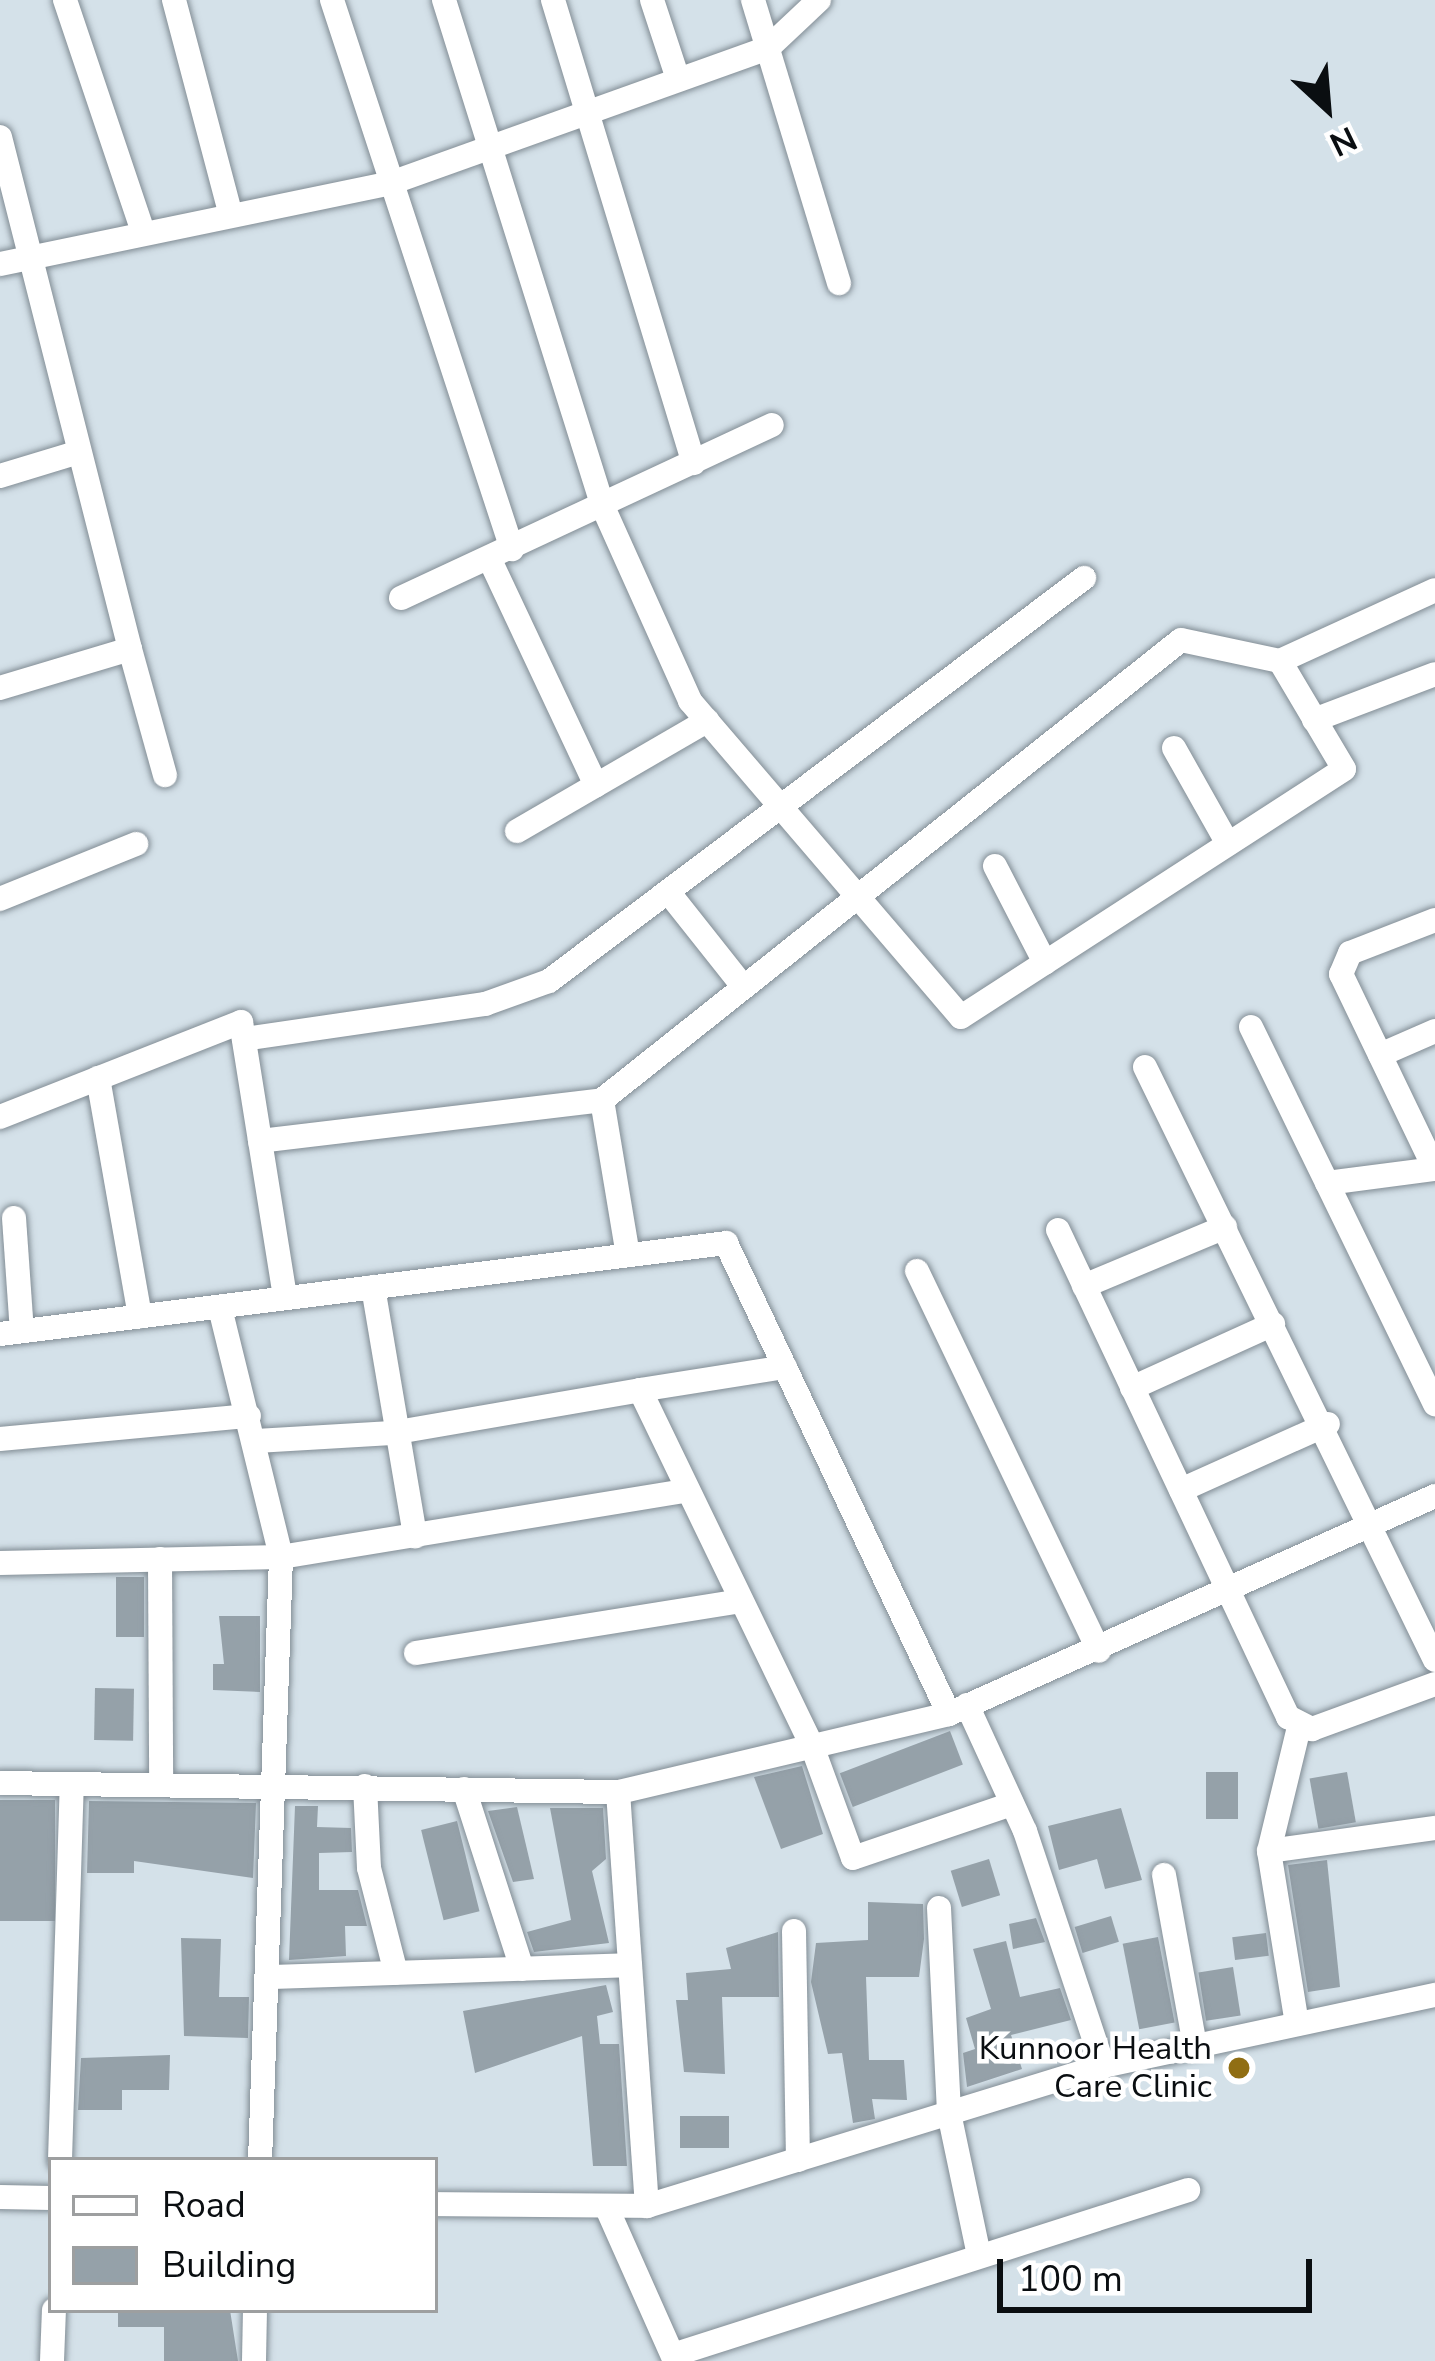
<!DOCTYPE html>
<style>
body{margin:0}
#map{position:relative;width:1435px;height:2361px;overflow:hidden;background:#d4e1e9;font-family:"Nunito Sans",sans-serif}
div>[style]{position:absolute}
[style*='--x']{left:calc(var(--x)*1px);top:calc(var(--y)*1px);width:calc(var(--w)*1px);rotate:calc(var(--a)*1deg)}
.building>*{inset:0;background:#95a1a9;transform-origin:0 0}
.roads{filter:drop-shadow(0 0 3px #828d95) drop-shadow(0 0 3px #828d95)}
.minor>*{height:24px;margin:-12px;padding:0 12px;transform-origin:12px;border-radius:12px;background:#fff}
.dots>*{width:33px;height:33px;translate:-50% -50%;box-sizing:border-box;border:6px solid #fff;border-radius:50%}
span{translate:-50% -50%;white-space:nowrap;text-align:center;line-height:1.15;-webkit-text-stroke:9px #fff;paint-order:stroke}
.poi-label{font-size:33px;color:#0a0e11}
.right{translate:-100% -50%;text-align:right}
.legend{position:absolute;left:48px;top:2157px;width:390px;height:156px;box-sizing:border-box;background:#fff;border:3px solid #9d9fa0;margin:0;padding:15px 21px;list-style:none;font-size:36px;color:#0a0e11}
.legend li{display:flex;align-items:center;gap:24px;height:60px}
.legend b{width:60px;border:3px solid #9d9fa0}
.north{position:absolute;left:1267px;top:48px;width:120px;height:120px;-webkit-text-stroke:9px #fff;paint-order:stroke;rotate:154deg;font-size:33px;font-weight:700;line-height:48px;text-align:center;color:#0a0e11}
.north::after{content:'';display:block;margin:auto;width:42px;height:54px;background:#0a0e11;clip-path:polygon(50% 0,100% 100%,50% 72%,0 100%)}
.scale{position:absolute;left:997px;top:2259px;width:315px;height:54px;box-sizing:border-box;border:6px solid #0a0e11;border-top:0;padding-left:15px;font-size:36px;line-height:42px;white-space:nowrap;color:#0a0e11;-webkit-text-stroke:9px #fff;paint-order:stroke}
</style>
<div id="map">
<div class="building">
<i style="left:116px;top:1577px;width:28px;height:60px"></i>
<i style="clip-path:polygon(219px 1616px,260px 1616px,260px 1692px,213px 1690px,213px 1664px,224px 1664px)"></i>
<i style="left:95px;top:1688px;width:39px;height:52px;rotate:1deg"></i>
<i style="left:950px;top:1731px;width:36px;height:118px;rotate:69deg"></i>
<i style="clip-path:polygon(802px 1766px,823px 1834px,781px 1849px,754px 1777px)"></i>
<i style="left:1206px;top:1772px;width:32px;height:47px"></i>
<i style="left:1347px;top:1772px;width:51px;height:38px;rotate:80deg"></i>
<i style="left:0;top:1800px;width:55px;height:121px"></i>
<i style="clip-path:polygon(89px 1801px,256px 1803px,253px 1878px,134px 1861px,134px 1873px,87px 1873px)"></i>
<i style="clip-path:polygon(295px 1806px,318px 1806px,317px 1827px,351px 1828px,352px 1852px,319px 1853px,319px 1890px,358px 1890px,367px 1926px,345px 1926px,346px 1956px,289px 1960px)"></i>
<i style="clip-path:polygon(517px 1807px,534px 1879px,513px 1882px,488px 1811px)"></i>
<i style="clip-path:polygon(550px 1808px,603px 1808px,606px 1859px,592px 1871px,609px 1943px,534px 1952px,527px 1932px,571px 1920px)"></i>
<i style="clip-path:polygon(1121px 1808px,1142px 1880px,1105px 1889px,1097px 1859px,1059px 1870px,1048px 1826px)"></i>
<i style="left:457px;top:1821px;width:93px;height:37px;rotate:76deg"></i>
<i style="left:989px;top:1859px;width:38px;height:40px;rotate:73deg"></i>
<i style="clip-path:polygon(1327px 1860px,1340px 1987px,1308px 1992px,1288px 1865px)"></i>
<i style="clip-path:polygon(868px 1902px,923px 1904px,924px 1939px,919px 1977px,866px 1977px,869px 2060px,904px 2060px,907px 2100px,872px 2099px,875px 2119px,853px 2123px,842px 2053px,828px 2054px,811px 1982px,816px 1943px,868px 1940px)"></i>
<i style="left:1111px;top:1916px;width:27px;height:38px;rotate:73deg"></i>
<i style="clip-path:polygon(1036px 1918px,1045px 1942px,1013px 1949px,1009px 1924px)"></i>
<i style="clip-path:polygon(778px 1932px,779px 1997px,722px 1997px,725px 2074px,684px 2072px,676px 2000px,688px 2000px,686px 1973px,731px 1969px,726px 1948px)"></i>
<i style="left:1266px;top:1933px;width:23px;height:34px;rotate:83deg"></i>
<i style="left:1158px;top:1937px;width:87px;height:36px;rotate:79deg"></i>
<i style="clip-path:polygon(181px 1938px,221px 1939px,219px 1997px,249px 1997px,248px 2038px,184px 2036px)"></i>
<i style="clip-path:polygon(1006px 1941px,1020px 1997px,1060px 1988px,1071px 2020px,1011px 2035px,1022px 2069px,967px 2087px,963px 2053px,975px 2049px,966px 2018px,991px 2009px,973px 1949px)"></i>
<i style="left:1233px;top:1967px;width:49px;height:35px;rotate:81deg"></i>
<i style="clip-path:polygon(606px 1985px,613px 2012px,597px 2016px,600px 2044px,619px 2044px,627px 2166px,593px 2166px,582px 2036px,475px 2073px,463px 2011px)"></i>
<i style="clip-path:polygon(170px 2055px,169px 2090px,122px 2090px,122px 2110px,78px 2110px,81px 2058px)"></i>
<i style="left:729px;top:2116px;width:32px;height:49px;rotate:90deg"></i>
<i style="clip-path:polygon(118px 2310px,230px 2310px,238px 2361px,164px 2361px,164px 2327px,118px 2327px)"></i>
</div>
<div class="roads">
<div class="minor">
<i style="--x:65;--y:0;--w:242;--a:71.4"></i>
<i style="--x:174;--y:0;--w:219;--a:75.2"></i>
<i style="--x:332;--y:0;--w:578;--a:71.85"></i>
<i style="--x:444;--y:0;--w:531;--a:72.59"></i>
<i style="--x:603;--y:507;--w:213;--a:65.8"></i>
<i style="--x:690;--y:701;--w:416;--a:49.4"></i>
<i style="--x:961;--y:1017;--w:456;--a:-32.9"></i>
<i style="--x:1344;--y:769;--w:126;--a:-120.7"></i>
<i style="--x:553;--y:0;--w:484;--a:73.1"></i>
<i style="--x:652;--y:0;--w:80;--a:71.8"></i>
<i style="--x:753;--y:0;--w:296;--a:73.1"></i>
<i style="--x:0;--y:137;--w:528;--a:75.75"></i>
<i style="--x:130;--y:649;--w:136;--a:163.3"></i>
<i style="--x:0;--y:264;--w:399;--a:-11.7"></i>
<i style="--x:391;--y:183;--w:400;--a:-19.7"></i>
<i style="--x:768;--y:48;--w:70;--a:-43.3"></i>
<i style="--x:0;--y:476;--w:83;--a:-16.9"></i>
<i style="--x:490;--y:560;--w:249;--a:64.8"></i>
<i style="--x:401;--y:598;--w:409;--a:-25"></i>
<i style="--x:130;--y:649;--w:131;--a:74.5"></i>
<i style="--x:1314;--y:720;--w:129;--a:-20.8"></i>
<i style="--x:1174;--y:748;--w:110;--a:60.6"></i>
<i style="--x:517;--y:831;--w:220;--a:-30.1"></i>
<i style="--x:995;--y:866;--w:109;--a:62.7"></i>
<i style="--x:669;--y:893;--w:116;--a:51.6"></i>
<i style="--x:0;--y:899;--w:147;--a:-22"></i>
<i style="--x:1435;--y:920;--w:91;--a:158.8"></i>
<i style="--x:1350;--y:953;--w:23;--a:113"></i>
<i style="--x:1341;--y:974;--w:216;--a:64.3"></i>
<i style="--x:1251;--y:1027;--w:420;--a:64"></i>
<i style="--x:244;--y:1039;--w:244;--a:-8.3"></i>
<i style="--x:485;--y:1004;--w:68;--a:-19.8"></i>
<i style="--x:549;--y:981;--w:670;--a:-36.99"></i>
<i style="--x:1380;--y:1055;--w:60;--a:-23.6"></i>
<i style="--x:1145;--y:1067;--w:660;--a:63.94"></i>
<i style="--x:98;--y:1078;--w:242;--a:80"></i>
<i style="--x:602;--y:1100;--w:157;--a:80.5"></i>
<i style="--x:0;--y:1117;--w:259;--a:-21.5"></i>
<i style="--x:241;--y:1022;--w:279;--a:80.9"></i>
<i style="--x:260;--y:1141;--w:344;--a:-6.8"></i>
<i style="--x:602;--y:1100;--w:739;--a:-38.47"></i>
<i style="--x:1181;--y:640;--w:101;--a:12"></i>
<i style="--x:1280;--y:661;--w:170;--a:-24.6"></i>
<i style="--x:1327;--y:1183;--w:109;--a:-7.4"></i>
<i style="--x:14;--y:1218;--w:113;--a:86"></i>
<i style="--x:1058;--y:1230;--w:539;--a:64.72"></i>
<i style="--x:1288;--y:1717;--w:27;--a:27"></i>
<i style="--x:1312;--y:1729;--w:131;--a:-20.1"></i>
<i style="--x:917;--y:1271;--w:421;--a:64.4"></i>
<i style="--x:1084;--y:1286;--w:153;--a:-22.7"></i>
<i style="--x:373;--y:1287;--w:253;--a:80.4"></i>
<i style="--x:220;--y:1308;--w:256;--a:76.2"></i>
<i style="--x:281;--y:1557;--w:603;--a:91.99"></i>
<i style="--x:0;--y:1334;--w:732;--a:-7.14"></i>
<i style="--x:726;--y:1243;--w:521;--a:64.66"></i>
<i style="--x:949;--y:1714;--w:340;--a:166.7"></i>
<i style="--x:618;--y:1792;--w:618;--a:-179.17"></i>
<i style="--x:785;--y:1367;--w:147;--a:171"></i>
<i style="--x:640;--y:1390;--w:395;--a:64.2"></i>
<i style="--x:812;--y:1746;--w:119;--a:69.9"></i>
<i style="--x:853;--y:1858;--w:168;--a:-18.8"></i>
<i style="--x:1132;--y:1388;--w:155;--a:-24.4"></i>
<i style="--x:0;--y:1439;--w:250;--a:-5.3"></i>
<i style="--x:256;--y:1441;--w:136;--a:-3.4"></i>
<i style="--x:392;--y:1433;--w:252;--a:-9.8"></i>
<i style="--x:1181;--y:1490;--w:161;--a:-24.2"></i>
<i style="--x:160;--y:1559;--w:225;--a:89.7"></i>
<i style="--x:0;--y:1563;--w:281;--a:-1.2"></i>
<i style="--x:281;--y:1557;--w:412;--a:-9.3"></i>
<i style="--x:416;--y:1653;--w:329;--a:-9.1"></i>
<i style="--x:967;--y:1705;--w:139;--a:65.3"></i>
<i style="--x:1025;--y:1831;--w:248;--a:71.6"></i>
<i style="--x:949;--y:1714;--w:533;--a:-24.16"></i>
<i style="--x:365;--y:1786;--w:82;--a:87.2"></i>
<i style="--x:369;--y:1868;--w:108;--a:75.6"></i>
<i style="--x:464;--y:1789;--w:189;--a:72.1"></i>
<i style="--x:618;--y:1792;--w:415;--a:86"></i>
<i style="--x:1269;--y:1851;--w:128;--a:-76.4"></i>
<i style="--x:1164;--y:1875;--w:174;--a:79.7"></i>
<i style="--x:939;--y:1908;--w:205;--a:87.2"></i>
<i style="--x:949;--y:2113;--w:141;--a:78.1"></i>
<i style="--x:794;--y:1931;--w:229;--a:89"></i>
<i style="--x:269;--y:1977;--w:361;--a:-1.9"></i>
<i style="--x:1297;--y:2024;--w:175;--a:-99.2"></i>
<i style="--x:1269;--y:1851;--w:168;--a:-7.9"></i>
<i style="--x:60;--y:2160;--w:376;--a:-88.2"></i>
<i style="--x:0;--y:2197;--w:51;--a:1.1"></i>
<i style="--x:435;--y:2204;--w:212;--a:0.5"></i>
<i style="--x:647;--y:2206;--w:477;--a:-17.1"></i>
<i style="--x:1103;--y:2066;--w:340;--a:-12.1"></i>
<i style="--x:606;--y:2206;--w:170;--a:66"></i>
<i style="--x:673;--y:2355;--w:541;--a:-17.76"></i>
<i style="--x:52;--y:2361;--w:51;--a:-87.8"></i>
<i style="--x:254;--y:2361;--w:51;--a:-88.9"></i>
</div>
</div>
<div class="dots">
<i style="left:1239px;top:2068px;background:#906e13"></i>
</div>
<div class="poi-label">
<span class="right" style="left:1212px;top:2068px">Kunnoor Health<br>Care Clinic</span>
</div>
<ul class="legend">
<li><b style="height:15px;background:#fff"></b>Road</li>
<li><b style="height:33px;background:#95a1a9"></b>Building</li>
</ul>
<div class="north">N</div>
<div class="scale">100 m</div>
</div>
